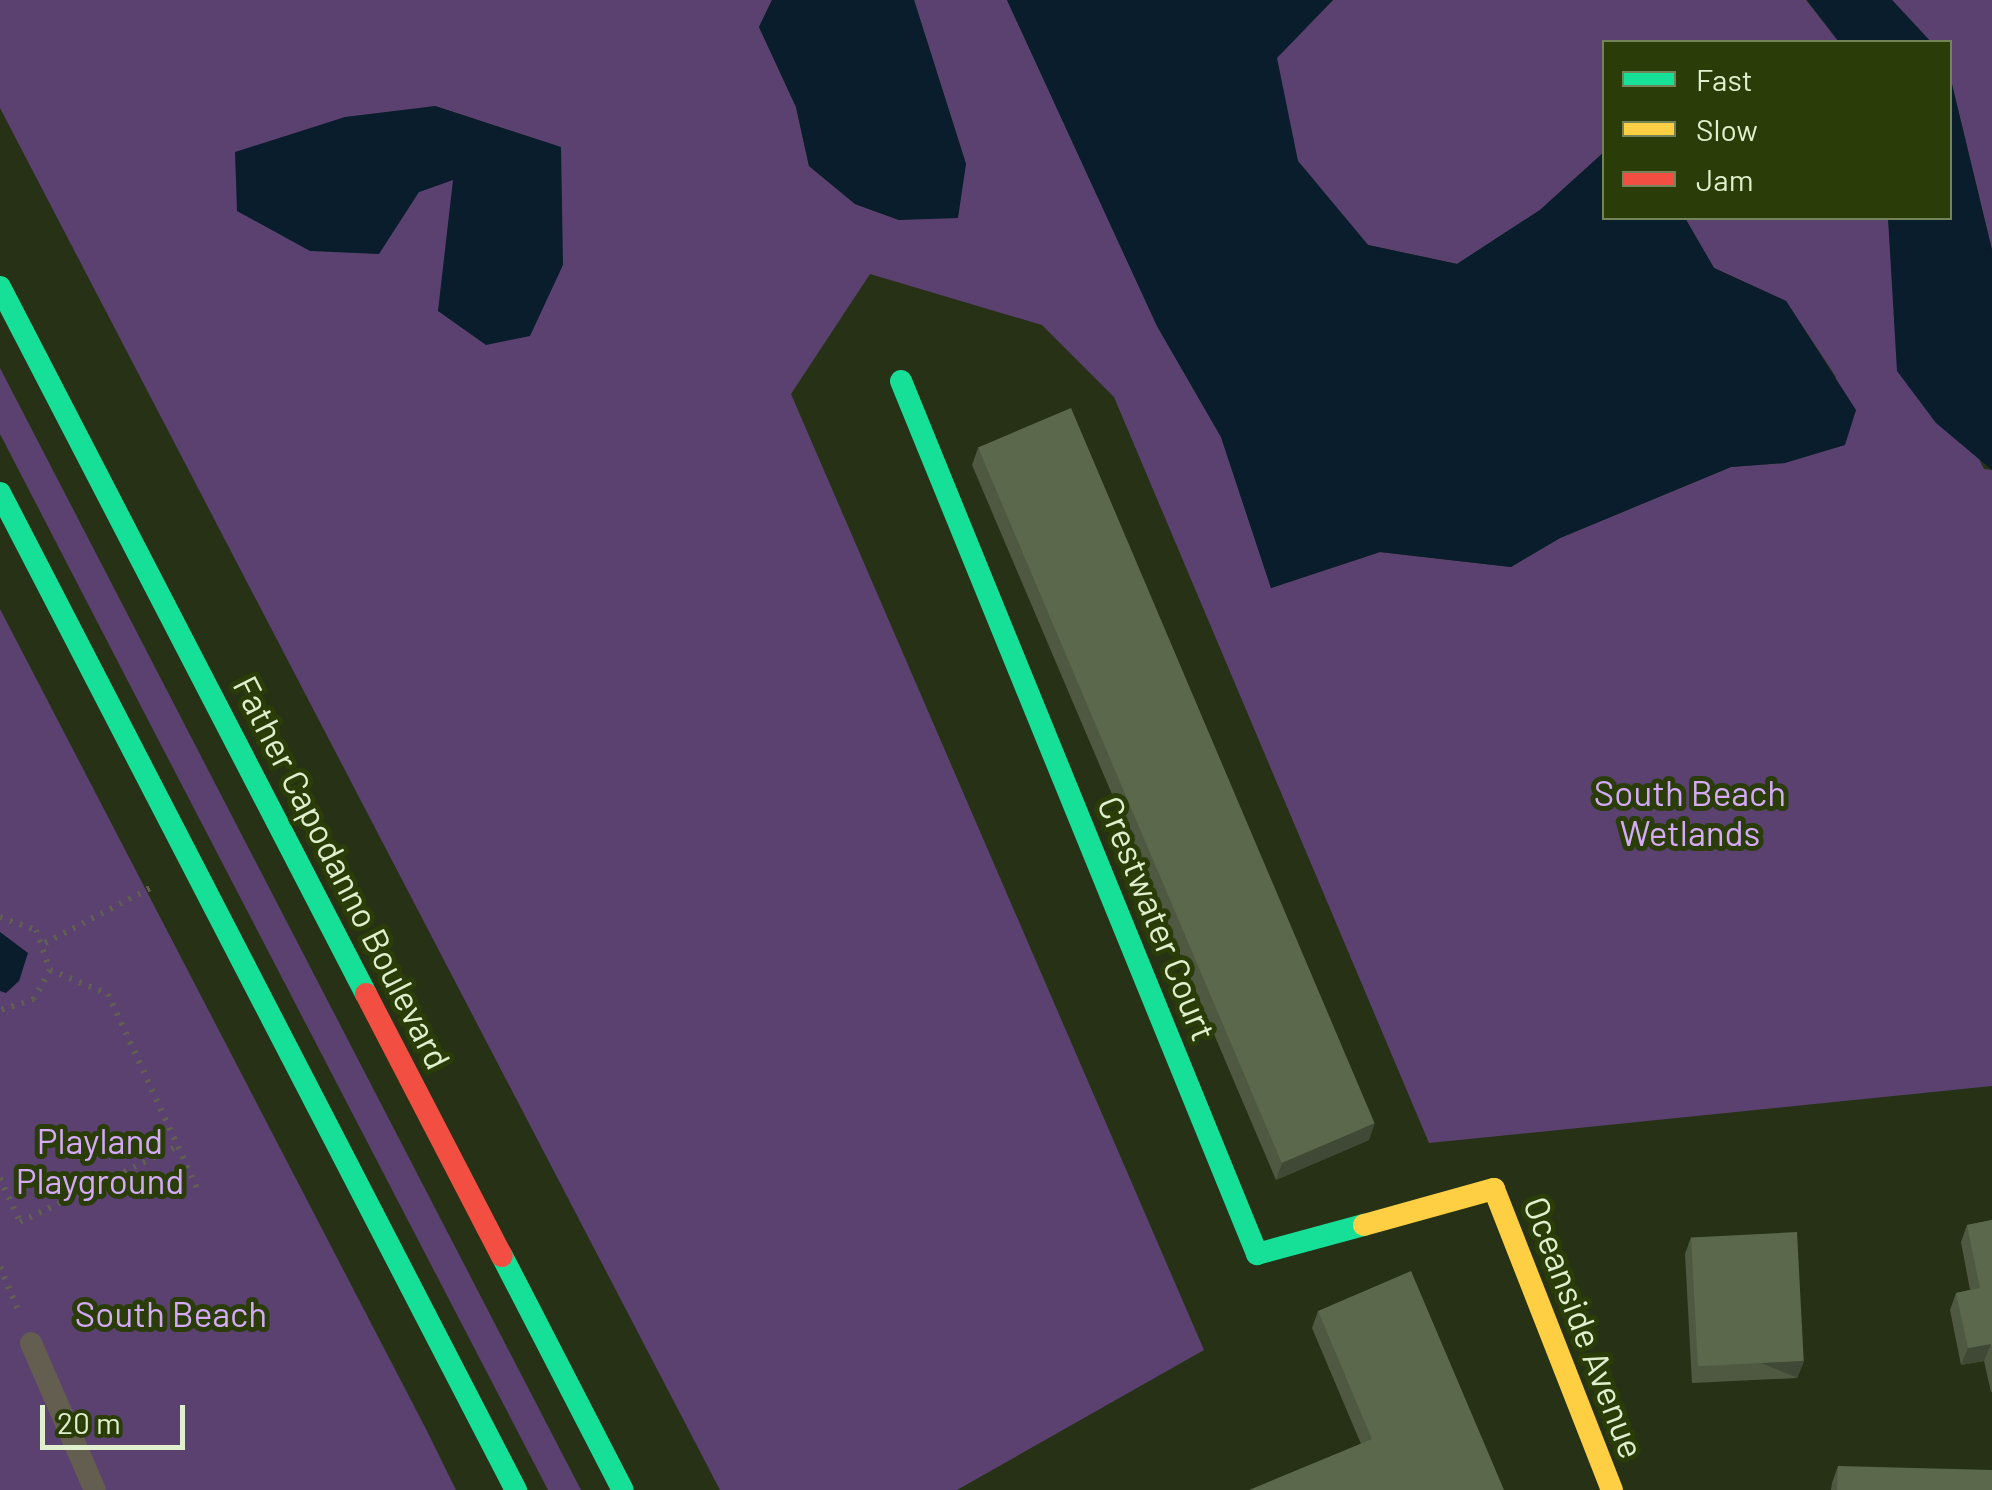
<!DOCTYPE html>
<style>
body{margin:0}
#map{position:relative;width:1992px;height:1490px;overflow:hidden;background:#263115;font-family:Barlow,sans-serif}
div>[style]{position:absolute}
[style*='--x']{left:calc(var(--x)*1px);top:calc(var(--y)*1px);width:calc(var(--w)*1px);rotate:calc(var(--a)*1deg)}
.green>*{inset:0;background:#5b4170}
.water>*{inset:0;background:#091d2c}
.path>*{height:6px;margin-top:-3px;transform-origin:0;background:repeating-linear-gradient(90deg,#605f50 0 2.5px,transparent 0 10.5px)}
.lane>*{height:22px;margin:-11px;padding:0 11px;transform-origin:11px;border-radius:11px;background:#645e51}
.fast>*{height:22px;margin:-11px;padding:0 11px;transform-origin:11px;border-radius:11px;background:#16e098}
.slow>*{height:22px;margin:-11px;padding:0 11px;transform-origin:11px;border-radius:11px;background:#ffcf43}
.jam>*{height:22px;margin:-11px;padding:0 11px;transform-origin:11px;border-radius:11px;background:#f24e42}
.wall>*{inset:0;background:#4f5941}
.shaded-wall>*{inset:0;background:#404935;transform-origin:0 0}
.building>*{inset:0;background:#5c684c;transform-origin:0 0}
span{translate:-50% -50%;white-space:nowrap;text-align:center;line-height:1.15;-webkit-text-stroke:10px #2a3d09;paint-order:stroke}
.park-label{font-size:35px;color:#d4aaf9}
.street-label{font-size:35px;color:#e0f0ce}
.legend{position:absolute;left:1602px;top:40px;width:350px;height:180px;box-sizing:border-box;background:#2a3d09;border:2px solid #738558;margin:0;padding:12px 18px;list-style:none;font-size:30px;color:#e0f0ce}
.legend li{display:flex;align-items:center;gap:20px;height:50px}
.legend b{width:50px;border:2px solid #738558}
.scale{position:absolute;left:40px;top:1405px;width:145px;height:45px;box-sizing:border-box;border:5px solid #e0f0ce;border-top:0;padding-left:12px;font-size:30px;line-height:35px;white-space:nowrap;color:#e0f0ce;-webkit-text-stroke:8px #2a3d09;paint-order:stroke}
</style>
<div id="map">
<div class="green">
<i style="clip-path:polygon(evenodd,0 0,772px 0,759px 27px,796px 107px,809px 166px,855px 204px,899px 220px,966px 164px,914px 0,1007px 0,1157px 326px,1221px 437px,1271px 588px,1380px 552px,1511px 567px,1560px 538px,1731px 467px,1785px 463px,1836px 377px,1786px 301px,1714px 268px,1685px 218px,1888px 218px,1895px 289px,1984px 469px,1992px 470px,1992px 1086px,1429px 1143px,1114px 397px,1042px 325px,870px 274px,791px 394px,1204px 1350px,957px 1490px,720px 1490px,0 108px,0 0,435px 106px,560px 147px,439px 311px,454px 179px,419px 192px,435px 106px)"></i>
<i style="clip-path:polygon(1333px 0,1806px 0,1839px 42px,1604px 42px,1604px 152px,1540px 210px,1457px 264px,1368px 245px,1297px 160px,1276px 58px)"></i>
<i style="clip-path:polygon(1892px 0,1992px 0,1992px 250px,1950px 76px,1950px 42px,1931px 42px)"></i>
<i style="clip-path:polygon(0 368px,581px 1490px,548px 1490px,133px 691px,0 434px)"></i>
<i style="clip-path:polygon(0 609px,426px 1429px,456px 1490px,0 1490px)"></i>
</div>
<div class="water">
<i style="clip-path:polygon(772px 0,914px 0,966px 164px,958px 218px,899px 220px,855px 204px,809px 166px,796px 107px,759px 27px)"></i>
<i style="clip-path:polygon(1007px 0,1333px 0,1277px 58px,1298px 161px,1368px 245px,1457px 264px,1540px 210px,1604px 152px,1604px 218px,1685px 218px,1714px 268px,1786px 301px,1856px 410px,1845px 445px,1785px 463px,1731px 467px,1560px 538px,1511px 567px,1380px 552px,1271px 588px,1221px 437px,1157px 326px)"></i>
<i style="clip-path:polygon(1807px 0,1892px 0,1931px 42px,1839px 42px)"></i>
<i style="clip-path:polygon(1950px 76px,1992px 250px,1992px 470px,1936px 423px,1897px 371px,1888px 218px,1950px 218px)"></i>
<i style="clip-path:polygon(435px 106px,561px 147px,563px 265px,530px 336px,486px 345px,438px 311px,453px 180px,419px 192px,379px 254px,310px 251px,237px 211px,235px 152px,345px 117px)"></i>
<i style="clip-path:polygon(0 932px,28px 953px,19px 981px,6px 993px,0 991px)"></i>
</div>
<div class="path">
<i style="--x:0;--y:917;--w:38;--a:20"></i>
<i style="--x:36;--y:930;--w:42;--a:70.7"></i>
<i style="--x:50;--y:970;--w:33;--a:119"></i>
<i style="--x:34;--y:999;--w:36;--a:162"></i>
<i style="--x:45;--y:943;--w:119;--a:-27.6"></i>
<i style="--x:50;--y:970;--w:63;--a:22.5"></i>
<i style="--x:108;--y:994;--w:219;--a:65.4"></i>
<i style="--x:0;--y:1178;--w:48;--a:65.6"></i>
<i style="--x:20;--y:1222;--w:175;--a:-25.7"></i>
<i style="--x:0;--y:1267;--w:49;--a:67.1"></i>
</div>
<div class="lane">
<i style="--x:31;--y:1343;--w:160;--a:66.5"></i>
</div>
<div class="fast">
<i style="--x:0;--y:287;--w:796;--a:62.63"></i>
<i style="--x:901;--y:381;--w:943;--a:67.81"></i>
<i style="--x:1257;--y:1254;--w:111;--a:-15.2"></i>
<i style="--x:0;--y:493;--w:1123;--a:62.64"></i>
<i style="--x:502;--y:1256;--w:263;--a:62.7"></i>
</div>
<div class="slow">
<i style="--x:1364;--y:1225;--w:135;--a:-15.5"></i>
<i style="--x:1494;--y:1189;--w:323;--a:68.6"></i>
</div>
<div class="jam">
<i style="--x:366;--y:994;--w:295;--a:62.6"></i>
</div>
<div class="wall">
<i style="clip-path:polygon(978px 448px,1369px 1140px,1276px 1180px,972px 465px)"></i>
<i style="clip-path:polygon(1992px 1220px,1992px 1392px,1991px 1392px,1984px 1361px,1961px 1365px,1950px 1310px,1956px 1293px,1970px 1290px,1961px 1242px,1967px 1225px)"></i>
<i style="clip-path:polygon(1691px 1237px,1804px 1361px,1797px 1378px,1692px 1383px,1685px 1254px)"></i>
<i style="clip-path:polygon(1318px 1311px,1504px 1490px,1361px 1444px,1312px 1328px)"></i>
<i style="clip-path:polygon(1838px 1466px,1992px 1490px,1831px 1490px,1832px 1483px)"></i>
</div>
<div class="shaded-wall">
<i style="clip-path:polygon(1375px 1123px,1369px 1140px,1276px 1180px,1282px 1163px)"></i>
<i style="clip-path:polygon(1991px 1344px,1984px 1361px,1961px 1365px,1968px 1348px)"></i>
<i style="left:1804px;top:1361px;width:18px;height:106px;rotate:112deg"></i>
</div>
<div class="building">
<i style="left:1071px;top:408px;width:777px;height:101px;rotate:67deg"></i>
<i style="clip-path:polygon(1992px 1220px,1992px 1351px,1991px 1344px,1968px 1348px,1956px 1293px,1980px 1288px,1967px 1225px)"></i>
<i style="left:1797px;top:1232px;width:129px;height:106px;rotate:87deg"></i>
<i style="clip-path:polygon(1411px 1271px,1504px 1490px,1249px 1490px,1372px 1439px,1318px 1311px)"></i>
<i style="clip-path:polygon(1838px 1466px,1992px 1470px,1992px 1490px,1837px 1490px)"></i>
</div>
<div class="park-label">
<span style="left:1690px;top:812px">South Beach<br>Wetlands</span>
<span style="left:100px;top:1160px">Playland<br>Playground</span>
<span style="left:171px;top:1313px">South Beach</span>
</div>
<div class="street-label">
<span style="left:343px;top:872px;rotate:63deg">Father Capodanno Boulevard</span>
<span style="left:1158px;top:918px;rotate:68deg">Crestwater Court</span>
<span style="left:1585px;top:1327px;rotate:69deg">Oceanside Avenue</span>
</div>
<ul class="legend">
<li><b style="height:12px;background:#16e098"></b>Fast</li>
<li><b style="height:12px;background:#ffcf43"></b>Slow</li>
<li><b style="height:12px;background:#f24e42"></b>Jam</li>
</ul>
<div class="scale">20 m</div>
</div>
